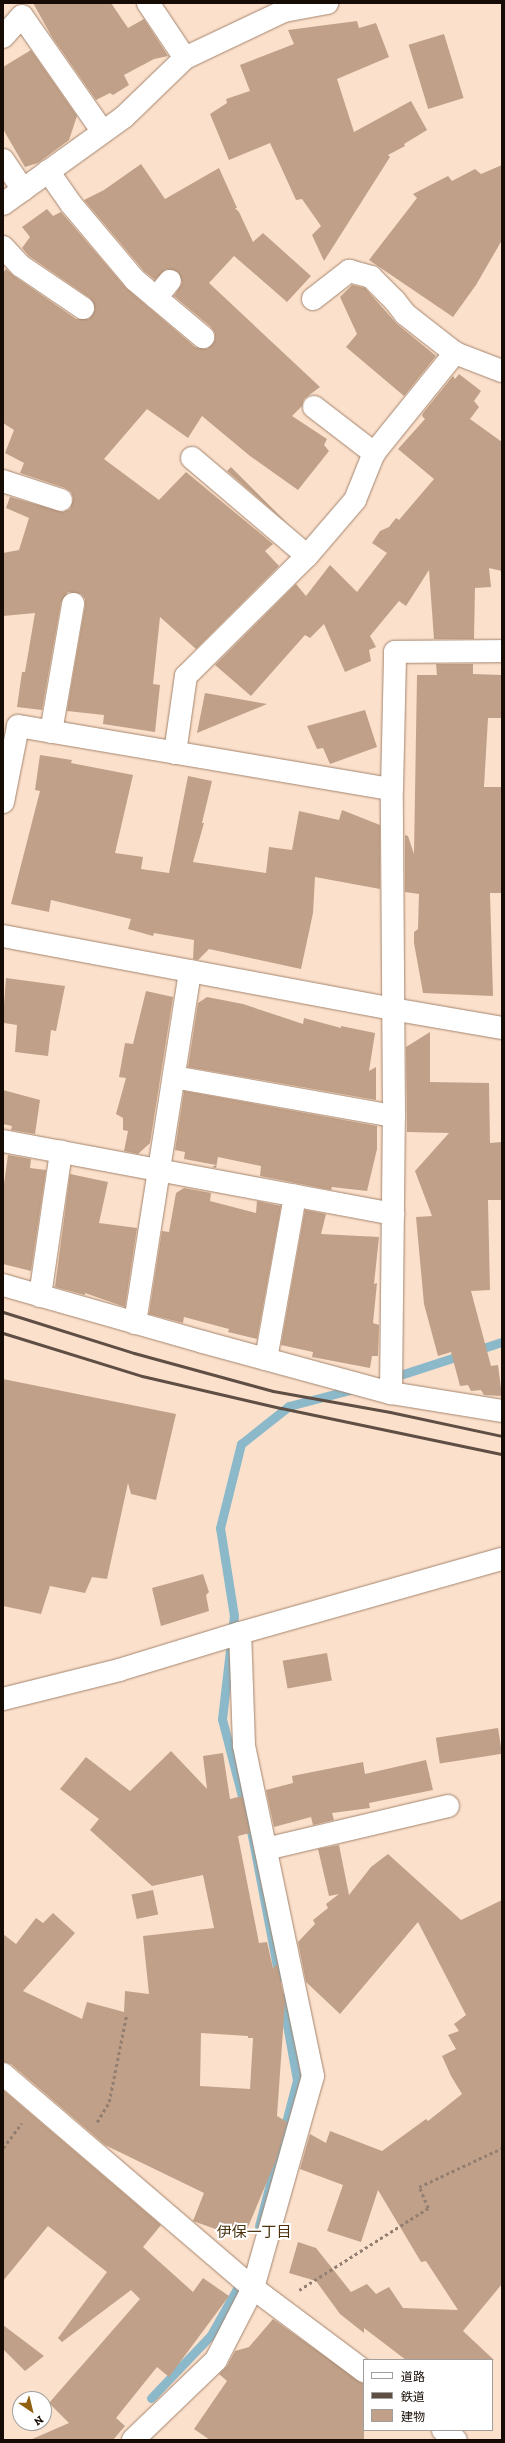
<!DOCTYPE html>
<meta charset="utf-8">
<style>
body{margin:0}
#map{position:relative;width:505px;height:2443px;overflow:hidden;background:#fbe0cc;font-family:"Zilla Slab","Noto Sans JP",serif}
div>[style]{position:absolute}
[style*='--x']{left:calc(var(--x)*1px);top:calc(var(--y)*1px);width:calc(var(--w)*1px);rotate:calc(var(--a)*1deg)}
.stream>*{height:9px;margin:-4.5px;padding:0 4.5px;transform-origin:4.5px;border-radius:4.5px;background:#8bb9ca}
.building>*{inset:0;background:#c0a088;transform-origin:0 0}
.path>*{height:2.5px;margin-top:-1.25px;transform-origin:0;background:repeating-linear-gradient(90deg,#937f71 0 3px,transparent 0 6px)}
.roads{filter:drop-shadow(0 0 1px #a4856e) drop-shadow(0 0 1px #a4856e)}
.minor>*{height:22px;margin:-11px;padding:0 11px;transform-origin:11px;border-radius:11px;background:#fff}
.rail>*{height:3px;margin:-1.5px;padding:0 1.5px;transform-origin:1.5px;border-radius:1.5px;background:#5e4e43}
span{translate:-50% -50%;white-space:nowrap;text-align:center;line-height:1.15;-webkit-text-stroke:4px #fff;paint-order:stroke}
.neighbourhood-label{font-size:15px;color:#4a320f}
.frame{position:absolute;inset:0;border:4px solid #170c05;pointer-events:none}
.legend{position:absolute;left:363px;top:2359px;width:130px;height:72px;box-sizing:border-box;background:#fff;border:1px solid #a29e9b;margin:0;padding:5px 7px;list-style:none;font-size:12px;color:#170c05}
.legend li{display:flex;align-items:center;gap:8px;height:20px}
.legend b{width:20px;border:1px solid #a29e9b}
.north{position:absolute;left:12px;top:2391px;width:40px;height:40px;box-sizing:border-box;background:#fff;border:1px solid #a29e9b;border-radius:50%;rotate:145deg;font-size:11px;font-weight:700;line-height:16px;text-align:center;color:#170c05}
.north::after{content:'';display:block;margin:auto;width:14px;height:18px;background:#926011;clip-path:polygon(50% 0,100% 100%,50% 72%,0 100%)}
</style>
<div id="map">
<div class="stream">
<i style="--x:391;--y:1378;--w:117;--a:-18"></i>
<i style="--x:279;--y:1977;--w:145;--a:-100.8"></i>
<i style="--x:252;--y:1835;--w:120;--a:-104.5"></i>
<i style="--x:222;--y:1719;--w:104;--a:-83.4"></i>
<i style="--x:234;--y:1616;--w:89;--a:-99"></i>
<i style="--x:220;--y:1528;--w:87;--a:-76"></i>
<i style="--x:241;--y:1444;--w:61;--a:-38.4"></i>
<i style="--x:289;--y:1406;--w:67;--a:-14.7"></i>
<i style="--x:259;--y:2226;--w:151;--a:-75.4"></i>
<i style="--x:297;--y:2080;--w:84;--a:-100.2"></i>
<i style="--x:151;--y:2398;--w:87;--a:-46.4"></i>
<i style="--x:211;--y:2335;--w:65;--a:-60.7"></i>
</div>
<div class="building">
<i style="clip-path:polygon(33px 3px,111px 3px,128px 28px,144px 19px,168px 56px,154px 59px,124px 75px,129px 85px,113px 95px,110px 93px,96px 100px,52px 37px)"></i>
<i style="clip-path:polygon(357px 21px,359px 28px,376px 23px,389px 57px,337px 79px,354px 132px,411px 101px,427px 130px,404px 144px,405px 146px,388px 155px,390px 157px,324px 261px,312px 235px,321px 226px,302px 199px,296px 200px,270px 143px,229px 160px,210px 114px,227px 103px,226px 99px,250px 91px,240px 65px,294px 44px,288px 30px)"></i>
<i style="left:444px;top:34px;width:67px;height:37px;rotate:73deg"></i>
<i style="clip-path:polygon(31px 50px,77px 116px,69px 140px,38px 163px,25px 167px,3px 129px,3px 67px)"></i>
<i style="clip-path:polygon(141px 164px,165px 199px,219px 168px,237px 208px,235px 208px,239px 212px,253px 242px,263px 233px,311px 276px,287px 302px,234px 256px,209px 283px,320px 387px,304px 399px,302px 406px,292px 416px,327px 439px,324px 445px,329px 451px,298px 490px,250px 456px,202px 416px,188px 438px,147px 409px,104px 459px,159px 500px,186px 472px,273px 544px,265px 551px,279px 566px,196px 649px,160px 617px,153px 684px,160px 685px,155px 732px,103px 724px,104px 715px,67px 711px,85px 606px,85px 599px,81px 594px,68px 592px,61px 602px,42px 710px,17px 707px,22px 672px,25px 672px,35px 613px,3px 616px,3px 553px,19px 550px,29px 518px,6px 508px,10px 497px,63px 512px,70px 509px,73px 498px,71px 492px,65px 488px,20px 473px,24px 463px,5px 453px,14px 430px,3px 423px,3px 273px,6px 269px,14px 276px,76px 319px,89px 319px,95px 309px,90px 298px,29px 256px,22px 248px,30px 237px,22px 227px,47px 209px,53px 216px,61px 212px,126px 288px,195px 347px,207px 349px,215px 340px,215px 333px,211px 327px,174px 296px,182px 283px,178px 272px,166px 269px,155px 280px,144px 271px,84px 200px,104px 190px)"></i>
<i style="clip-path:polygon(502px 165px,502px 240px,476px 285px,453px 317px,369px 260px,417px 198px,413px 194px,448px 176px,452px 181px,475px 169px,481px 174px)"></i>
<i style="clip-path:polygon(352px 285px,365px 288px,397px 324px,436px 356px,404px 396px,346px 347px,357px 334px,340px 297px)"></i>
<i style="clip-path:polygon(459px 374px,481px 391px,474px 401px,479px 407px,470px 419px,502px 442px,502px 571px,489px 568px,491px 587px,475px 588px,474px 639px,434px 639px,429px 570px,406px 606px,399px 601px,370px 636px,376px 647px,369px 650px,371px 661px,345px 672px,324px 624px,310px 638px,305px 635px,251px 696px,215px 665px,296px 584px,306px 596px,330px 565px,357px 592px,387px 553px,372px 543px,380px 531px,389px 527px,396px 518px,399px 520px,434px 479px,398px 449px,425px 419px,422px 416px,423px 413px,453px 376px,455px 379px)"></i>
<i style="clip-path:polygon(231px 467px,288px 524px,227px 471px)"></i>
<i style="clip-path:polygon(436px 664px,473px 664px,473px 674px,502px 675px,502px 718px,488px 718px,484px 787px,502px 787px,502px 893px,490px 893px,493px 996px,423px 993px,414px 943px,414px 932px,418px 929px,419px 894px,405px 892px,405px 835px,408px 836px,414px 854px,417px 675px,437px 675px)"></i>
<i style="clip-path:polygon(205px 693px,267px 704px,197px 733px)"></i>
<i style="clip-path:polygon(365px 710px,377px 747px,330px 764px,323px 748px,317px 749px,307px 726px)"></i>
<i style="clip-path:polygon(40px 755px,72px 760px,71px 763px,133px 775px,115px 853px,143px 857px,141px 869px,169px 873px,188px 776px,212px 781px,202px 823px,204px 823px,193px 862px,266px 873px,269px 847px,292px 850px,299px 811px,339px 820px,342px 810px,380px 825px,380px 889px,315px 877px,313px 913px,301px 969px,209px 949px,198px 960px,193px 959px,194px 940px,154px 933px,153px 936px,128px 929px,131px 919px,51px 900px,49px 912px,11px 904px,40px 791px,35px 790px)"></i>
<i style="clip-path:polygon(6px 978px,65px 986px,56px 1031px,51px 1030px,48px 1056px,15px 1052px,17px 1025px,4px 1023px,3px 1019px)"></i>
<i style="clip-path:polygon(146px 991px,173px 997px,150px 1143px,138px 1154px,124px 1151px,128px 1131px,123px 1130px,123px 1118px,116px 1114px,126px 1078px,119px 1077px,125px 1043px,133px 1044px)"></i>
<i style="clip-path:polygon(207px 997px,243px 1004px,303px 1024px,304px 1018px,341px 1028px,341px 1026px,375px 1033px,369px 1071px,376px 1067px,376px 1100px,188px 1067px,198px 1003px)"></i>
<i style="clip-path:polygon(430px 1032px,430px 1082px,489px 1083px,490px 1143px,502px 1142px,502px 1200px,488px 1200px,490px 1290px,471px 1291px,491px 1366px,498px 1365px,502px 1396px,484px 1395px,481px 1390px,471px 1391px,468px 1385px,460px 1386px,451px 1352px,438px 1356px,424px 1304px,416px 1217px,432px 1216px,415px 1171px,449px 1133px,407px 1132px,406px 1047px)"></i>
<i style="clip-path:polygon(3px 1090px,40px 1100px,35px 1134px,11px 1130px,12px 1126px,3px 1124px)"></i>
<i style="clip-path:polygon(184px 1091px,377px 1126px,377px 1149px,367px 1191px,332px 1187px,331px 1190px,260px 1176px,261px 1166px,218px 1157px,216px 1168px,212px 1167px,216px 1165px,184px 1159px,185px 1152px,175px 1150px)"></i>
<i style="clip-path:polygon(8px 1155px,31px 1159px,30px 1168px,46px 1170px,31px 1271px,3px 1264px,3px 1191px)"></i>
<i style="clip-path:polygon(70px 1174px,108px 1182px,99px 1223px,137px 1228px,125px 1307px,85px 1293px,85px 1295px,55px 1287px)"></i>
<i style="clip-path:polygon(184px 1188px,211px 1193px,210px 1201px,256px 1213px,257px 1201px,281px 1206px,257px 1339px,228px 1332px,229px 1329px,184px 1317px,183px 1323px,149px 1314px,162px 1231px,169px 1232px,176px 1193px)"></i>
<i style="clip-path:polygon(305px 1210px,326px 1214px,321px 1234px,379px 1237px,374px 1284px,377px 1283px,373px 1323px,379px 1325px,378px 1356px,372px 1356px,370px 1368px,312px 1357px,313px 1352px,281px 1345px)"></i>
<i style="clip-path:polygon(3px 1379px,176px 1414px,156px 1500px,131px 1494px,128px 1483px,107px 1579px,92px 1577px,85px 1593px,50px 1586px,41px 1614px,3px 1606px)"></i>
<i style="clip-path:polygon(203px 1574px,209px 1592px,206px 1595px,209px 1611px,161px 1626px,152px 1588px)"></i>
<i style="left:327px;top:1653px;width:28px;height:45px;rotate:80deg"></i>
<i style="left:498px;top:1728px;width:26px;height:63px;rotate:81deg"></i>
<i style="clip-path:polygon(evenodd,171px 1751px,207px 1789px,203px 1756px,223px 1753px,230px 1799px,242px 1796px,250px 1833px,238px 1836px,259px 1943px,267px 1942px,273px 1968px,277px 1964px,285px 2002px,277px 2116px,287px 2122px,276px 2160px,243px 2239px,193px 2221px,204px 2193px,105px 2145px,11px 2064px,3px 2062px,3px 1934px,16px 1944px,36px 1918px,43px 1923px,53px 1913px,75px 1933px,23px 1991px,82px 2019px,87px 2002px,124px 2012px,125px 1991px,149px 1994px,143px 1936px,214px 1928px,203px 1875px,152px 1886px,90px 1830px,99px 1819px,60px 1789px,86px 1757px,130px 1791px,171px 1751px,201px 2033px,248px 2036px,248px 2038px,253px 2038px,250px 2089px,200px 2086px,201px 2033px)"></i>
<i style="clip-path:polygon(426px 1760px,433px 1790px,369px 1803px,370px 1808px,332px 1813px,334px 1820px,313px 1825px,311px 1817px,274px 1827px,266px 1790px,293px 1783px,292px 1776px,363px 1762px,365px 1774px)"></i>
<i style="clip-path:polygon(339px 1845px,349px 1895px,371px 1867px,388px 1854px,461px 1920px,502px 1900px,502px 2284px,463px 2331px,494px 2360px,406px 2360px,364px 2328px,364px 2333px,340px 2314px,316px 2281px,289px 2273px,298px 2242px,316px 2248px,351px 2292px,367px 2284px,376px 2294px,389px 2287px,403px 2308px,458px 2310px,426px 2261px,421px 2262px,378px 2190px,361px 2242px,327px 2231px,343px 2185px,300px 2169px,310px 2134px,326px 2143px,330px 2131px,382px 2151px,426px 2119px,428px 2121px,462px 2094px,451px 2076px,442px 2056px,456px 2049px,448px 2035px,459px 2031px,454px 2024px,466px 2015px,418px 1922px,340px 2014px,306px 1982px,298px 1942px,315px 1924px,313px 1920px,328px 1908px,326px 1904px,339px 1894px,329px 1896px,318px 1849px)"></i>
<i style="left:153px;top:1890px;width:25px;height:22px;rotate:78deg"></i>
<i style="clip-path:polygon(3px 2090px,161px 2225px,143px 2247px,193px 2292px,203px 2278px,229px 2296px,169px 2377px,157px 2367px,116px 2418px,125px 2426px,113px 2440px,30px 2440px,69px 2423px,49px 2403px,140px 2299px,131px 2290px,62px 2342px,58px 2338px,107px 2272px,48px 2226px,3px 2281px)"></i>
<i style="clip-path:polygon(273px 2319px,364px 2384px,364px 2440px,210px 2440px,194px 2429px,227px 2381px,219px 2374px,227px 2366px,235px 2351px,249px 2347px)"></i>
<i style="clip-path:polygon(3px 2325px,44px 2356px,25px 2371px,3px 2349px)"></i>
</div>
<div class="path">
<i style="--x:97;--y:2122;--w:23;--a:-59"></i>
<i style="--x:109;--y:2102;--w:87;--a:-78.7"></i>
<i style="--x:3;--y:2148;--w:31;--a:-53"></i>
<i style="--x:299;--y:2290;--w:153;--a:-32.4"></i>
<i style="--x:428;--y:2208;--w:23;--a:-113"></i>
<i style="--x:419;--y:2187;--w:92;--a:-25.2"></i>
</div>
<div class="roads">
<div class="minor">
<i style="--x:148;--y:3;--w:66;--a:56.1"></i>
<i style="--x:3;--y:37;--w:28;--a:-48"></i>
<i style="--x:22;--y:16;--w:141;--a:55.1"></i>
<i style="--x:3;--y:160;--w:36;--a:56"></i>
<i style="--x:48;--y:171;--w:40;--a:55.1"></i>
<i style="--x:71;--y:204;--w:99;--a:49.9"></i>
<i style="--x:135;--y:280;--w:89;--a:40"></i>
<i style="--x:3;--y:204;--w:149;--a:-35.7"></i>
<i style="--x:124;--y:117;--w:85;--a:-44"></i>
<i style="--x:185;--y:58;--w:110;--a:-25.4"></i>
<i style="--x:284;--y:11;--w:44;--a:-10.5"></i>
<i style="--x:3;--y:247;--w:26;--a:47"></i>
<i style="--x:21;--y:266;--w:75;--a:34.1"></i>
<i style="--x:156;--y:298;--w:22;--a:-51"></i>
<i style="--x:313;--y:299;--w:46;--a:-37.9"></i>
<i style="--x:349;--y:271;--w:23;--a:15"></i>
<i style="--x:371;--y:277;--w:34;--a:45"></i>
<i style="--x:395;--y:301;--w:16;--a:52"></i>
<i style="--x:405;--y:314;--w:63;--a:38"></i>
<i style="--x:455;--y:353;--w:50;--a:21"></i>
<i style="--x:314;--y:407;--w:76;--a:37.5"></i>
<i style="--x:192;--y:458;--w:151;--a:40.4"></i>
<i style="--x:3;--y:481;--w:61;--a:18.1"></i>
<i style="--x:51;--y:732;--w:130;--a:-80.2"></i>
<i style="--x:175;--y:753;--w:78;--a:-81.9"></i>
<i style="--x:186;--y:676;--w:170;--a:-44.8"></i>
<i style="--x:307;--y:556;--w:74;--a:-49.4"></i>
<i style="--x:355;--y:500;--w:51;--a:-68"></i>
<i style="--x:374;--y:453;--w:129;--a:-51"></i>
<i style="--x:3;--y:802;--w:77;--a:-78.8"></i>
<i style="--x:18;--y:726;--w:379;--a:9.6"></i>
<i style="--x:3;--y:936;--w:396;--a:10.6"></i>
<i style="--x:392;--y:1009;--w:112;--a:9.8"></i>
<i style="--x:174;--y:1077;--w:223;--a:10.1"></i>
<i style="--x:3;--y:1141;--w:397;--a:10.6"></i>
<i style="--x:3;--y:1285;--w:208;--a:15.9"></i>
<i style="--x:203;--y:1342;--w:195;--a:15.2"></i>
<i style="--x:391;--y:1393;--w:277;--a:-89.4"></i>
<i style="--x:394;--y:1116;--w:327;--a:-90.4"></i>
<i style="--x:392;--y:789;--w:137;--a:-88.7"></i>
<i style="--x:395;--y:652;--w:107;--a:-0.5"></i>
<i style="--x:40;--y:1296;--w:146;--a:-81.7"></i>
<i style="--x:135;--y:1323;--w:356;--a:-81.1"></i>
<i style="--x:266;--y:1359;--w:166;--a:-79.9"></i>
<i style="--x:391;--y:1393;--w:112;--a:9.2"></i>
<i style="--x:3;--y:1699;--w:120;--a:-14"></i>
<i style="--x:119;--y:1670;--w:127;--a:-17"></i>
<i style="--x:240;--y:1633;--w:272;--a:-15.8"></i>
<i style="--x:266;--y:1849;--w:187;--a:-13.3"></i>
<i style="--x:3;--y:2074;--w:329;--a:40.6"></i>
<i style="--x:253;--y:2288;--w:139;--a:36.8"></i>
<i style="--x:443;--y:2430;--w:16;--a:38"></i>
<i style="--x:133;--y:2440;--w:115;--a:-43.9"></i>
<i style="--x:216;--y:2360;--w:81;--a:-62.8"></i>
<i style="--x:253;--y:2288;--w:220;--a:-74.2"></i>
<i style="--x:313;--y:2076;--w:338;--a:-101.8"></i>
<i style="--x:244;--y:1745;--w:112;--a:-92"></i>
</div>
</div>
<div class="rail">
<i style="--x:3;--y:1312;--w:137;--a:17.4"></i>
<i style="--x:134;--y:1353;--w:144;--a:15.3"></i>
<i style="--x:273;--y:1391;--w:119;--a:10.2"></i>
<i style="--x:390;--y:1412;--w:115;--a:12.1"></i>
<i style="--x:3;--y:1333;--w:145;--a:17.2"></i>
<i style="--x:142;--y:1376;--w:143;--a:13"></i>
<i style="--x:281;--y:1408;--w:226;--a:11.8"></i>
</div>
<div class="neighbourhood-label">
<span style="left:254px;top:2233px">伊保一丁目</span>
</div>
<div class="frame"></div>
<ul class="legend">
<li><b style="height:5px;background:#fff"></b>道路</li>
<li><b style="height:5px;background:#5e4e43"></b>鉄道</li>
<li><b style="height:11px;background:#c0a088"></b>建物</li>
</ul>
<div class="north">N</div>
</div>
